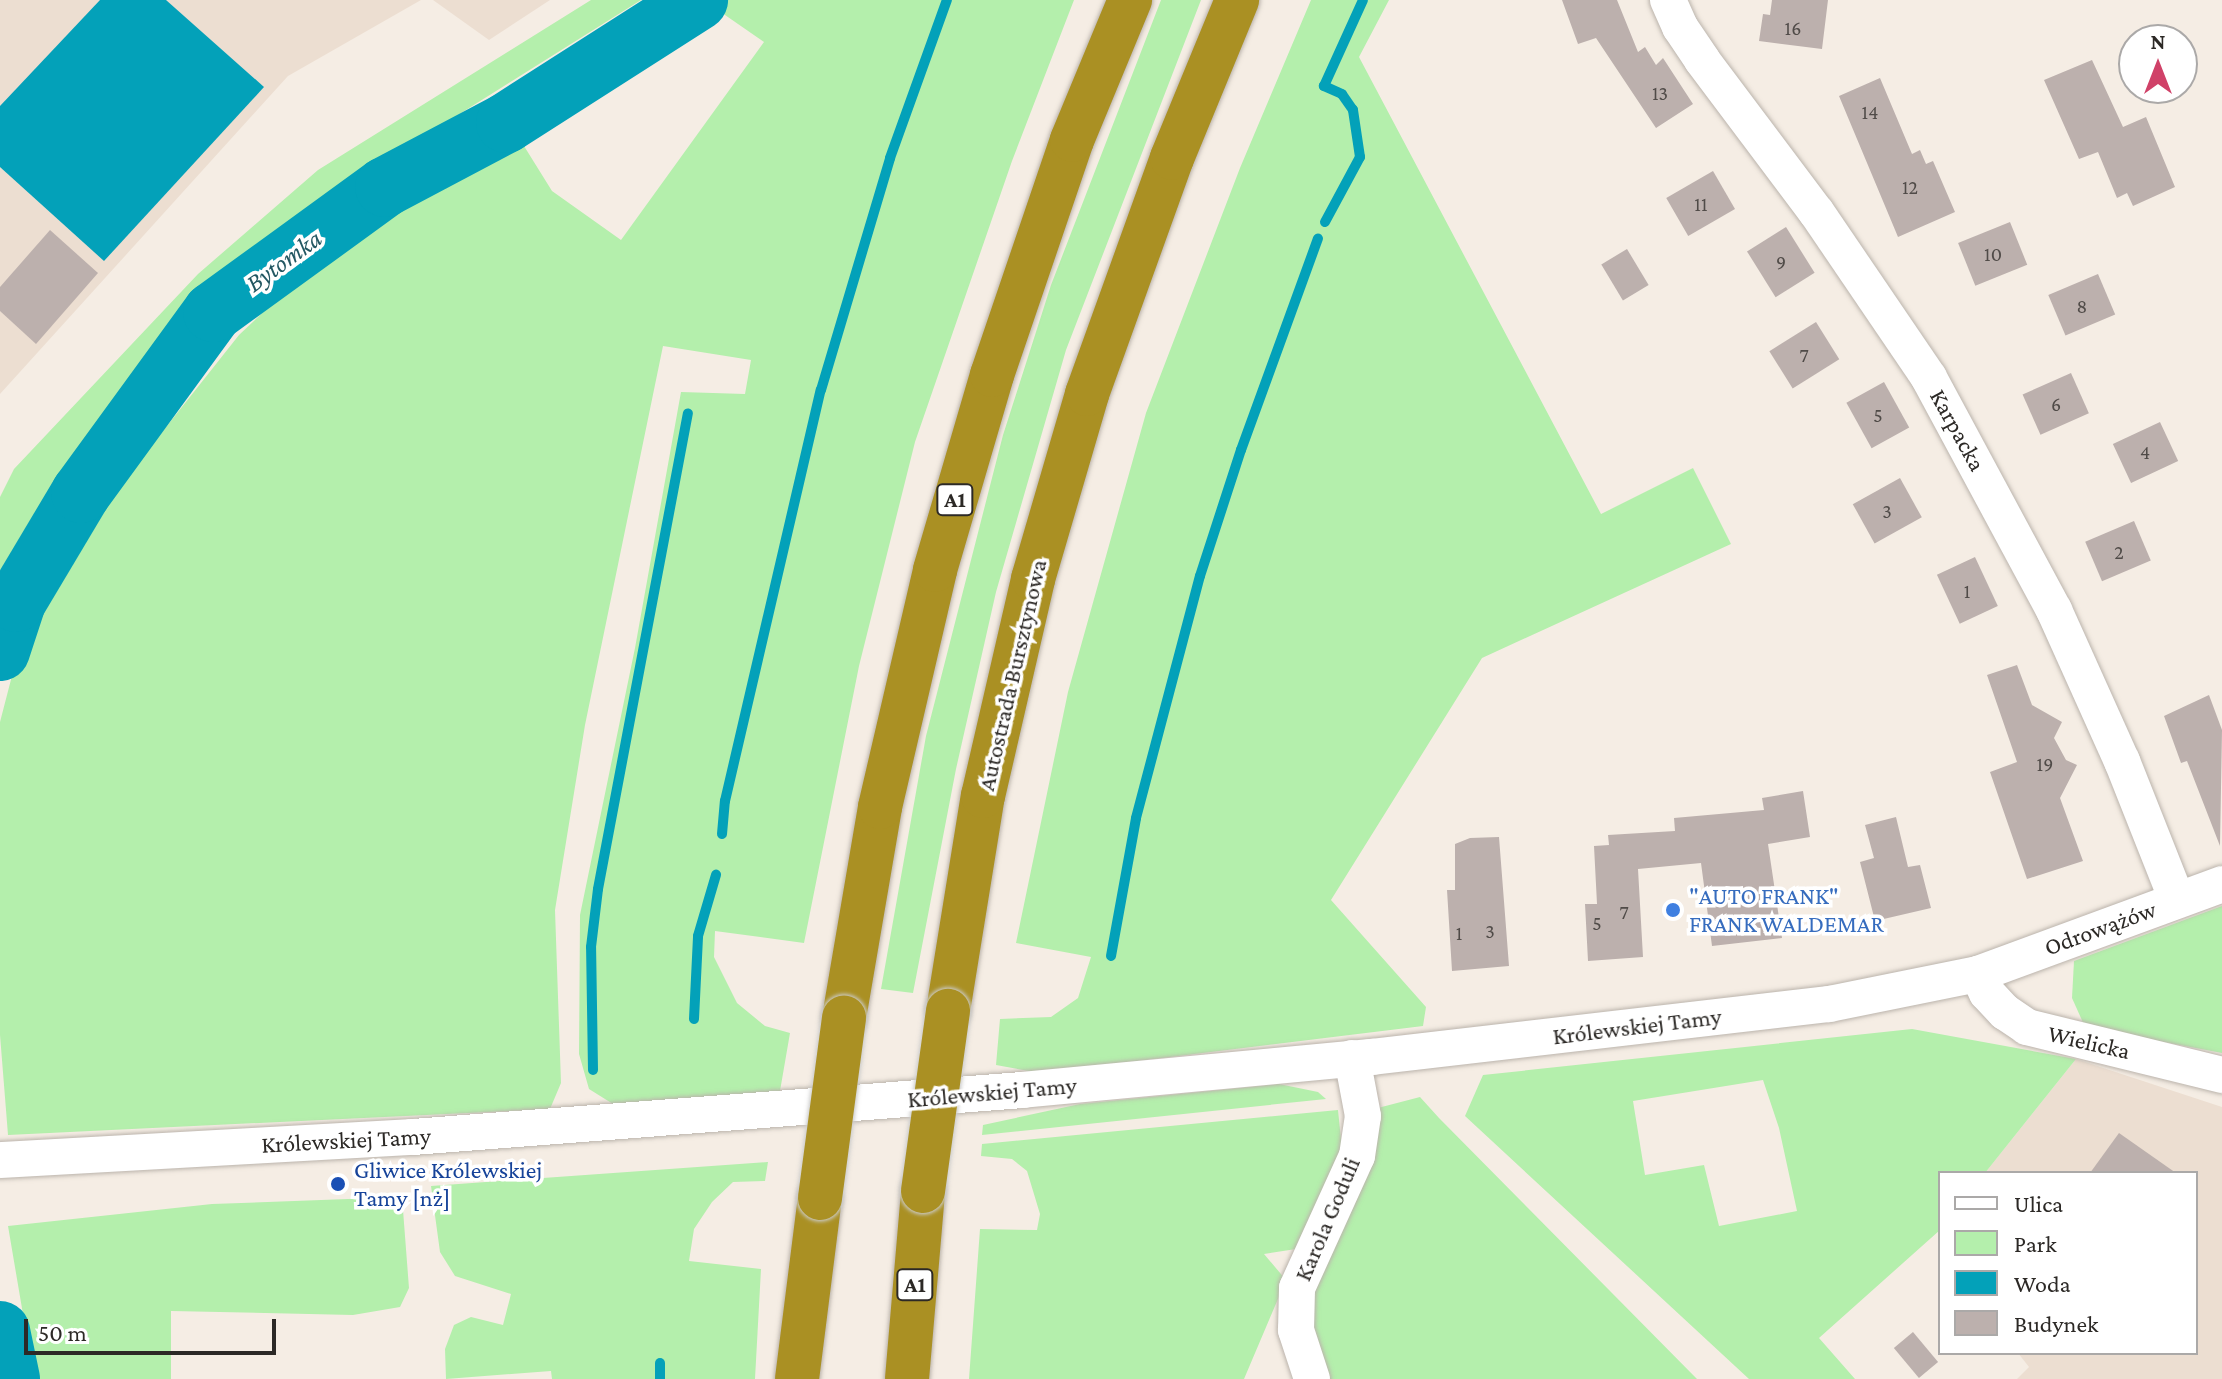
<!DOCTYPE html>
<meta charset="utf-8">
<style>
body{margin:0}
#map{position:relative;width:2222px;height:1379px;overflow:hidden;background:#f5ede4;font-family:"Crimson Pro",serif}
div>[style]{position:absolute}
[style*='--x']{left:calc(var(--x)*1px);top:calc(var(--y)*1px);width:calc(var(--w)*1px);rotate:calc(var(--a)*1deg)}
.built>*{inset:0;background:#ecded1}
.green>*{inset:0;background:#b4efac}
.water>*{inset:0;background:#03a1b9}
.stream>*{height:10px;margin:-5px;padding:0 5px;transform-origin:5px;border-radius:5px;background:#03a1b9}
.river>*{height:60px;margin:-30px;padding:0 30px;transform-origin:30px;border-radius:30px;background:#03a1b9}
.building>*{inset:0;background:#bcb0ad;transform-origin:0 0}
.roads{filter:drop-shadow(0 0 2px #bbb4ac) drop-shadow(0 0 2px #bbb4ac)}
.minor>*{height:36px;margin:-18px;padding:0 18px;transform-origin:18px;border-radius:18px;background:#fff}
.highway>*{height:44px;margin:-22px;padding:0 22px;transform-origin:22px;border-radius:22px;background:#aa9023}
.bridges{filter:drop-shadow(0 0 2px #cccccb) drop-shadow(0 0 2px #cccccb)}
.highway-bridge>*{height:44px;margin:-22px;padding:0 22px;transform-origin:22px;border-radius:22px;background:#aa9023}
.dots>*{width:22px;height:22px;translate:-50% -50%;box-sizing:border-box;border:4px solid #fff;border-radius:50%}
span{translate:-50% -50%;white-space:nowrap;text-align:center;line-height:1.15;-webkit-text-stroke:7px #fff;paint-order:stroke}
.number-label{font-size:20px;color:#504b48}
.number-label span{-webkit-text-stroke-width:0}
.shield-label span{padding:2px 6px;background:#fff;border:2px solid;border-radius:6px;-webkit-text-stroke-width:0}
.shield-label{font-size:22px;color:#2c2926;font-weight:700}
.street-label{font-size:24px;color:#2c2926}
.shop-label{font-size:24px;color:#366cbe}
.left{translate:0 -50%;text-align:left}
.transit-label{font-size:24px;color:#164399}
.water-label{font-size:26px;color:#235762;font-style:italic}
.legend{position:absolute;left:1938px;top:1171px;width:260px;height:184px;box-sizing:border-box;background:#fff;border:2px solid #aba9a8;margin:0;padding:10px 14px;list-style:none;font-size:24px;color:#2c2926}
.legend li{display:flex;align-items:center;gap:16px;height:40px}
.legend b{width:40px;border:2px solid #aba9a8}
.north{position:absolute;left:2118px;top:24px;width:80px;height:80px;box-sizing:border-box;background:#fff;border:2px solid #aba9a8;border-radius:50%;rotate:0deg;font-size:22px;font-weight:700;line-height:32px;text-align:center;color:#2c2926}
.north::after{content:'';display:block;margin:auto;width:28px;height:36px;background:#d04168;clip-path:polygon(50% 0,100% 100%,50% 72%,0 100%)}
.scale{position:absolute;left:24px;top:1319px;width:252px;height:36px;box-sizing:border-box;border:4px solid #2c2926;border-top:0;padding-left:10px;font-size:24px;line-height:28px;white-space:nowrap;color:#2c2926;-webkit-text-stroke:6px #fff;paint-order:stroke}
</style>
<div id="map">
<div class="built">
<i style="clip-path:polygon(0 0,421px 0,288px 76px,0 394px)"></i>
<i style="clip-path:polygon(433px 0,550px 0,489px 40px)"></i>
<i style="clip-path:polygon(2076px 1059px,2222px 1107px,2222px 1379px,2017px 1379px,2029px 1367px,2018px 1353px,2196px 1353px,2196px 1173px,1985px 1173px)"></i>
</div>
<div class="green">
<i style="clip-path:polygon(591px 0,641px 0,356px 179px,205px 299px,47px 513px,0 606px,0 497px,14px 469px,198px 274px,318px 170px)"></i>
<i style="clip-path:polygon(725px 0,1074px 0,1012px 161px,915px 442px,859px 666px,804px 943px,715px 931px,714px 957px,737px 1003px,765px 1026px,790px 1033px,780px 1091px,613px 1104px,589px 1089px,579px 1054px,580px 915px,635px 648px,681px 392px,745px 394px,751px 360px,663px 346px,585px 725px,555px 910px,561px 1083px,550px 1109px,8px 1135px,0 1035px,0 722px,21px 641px,75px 542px,239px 335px,326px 253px,474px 169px,585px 85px,595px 93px,524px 146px,552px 191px,621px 240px,764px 42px,712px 6px)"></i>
<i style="clip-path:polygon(1161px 0,1201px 0,1066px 350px,996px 592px,956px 769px,913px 993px,881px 989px,926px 736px,1003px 435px,1051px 285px)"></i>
<i style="clip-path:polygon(1311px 0,1389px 0,1359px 57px,1601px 514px,1693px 468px,1731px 544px,1482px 658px,1331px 900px,1426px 1007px,1423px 1026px,1040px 1073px,996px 1065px,1000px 1019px,1051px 1017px,1078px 998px,1091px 957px,1016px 943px,1068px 692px,1146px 413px,1240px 168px)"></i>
<i style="clip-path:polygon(2222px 906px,2222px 1053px,2085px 1027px,2072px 998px,2074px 961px)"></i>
<i style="clip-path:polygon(evenodd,1912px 1029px,2076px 1059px,1985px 1173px,1940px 1173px,1940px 1230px,1819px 1338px,1855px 1379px,1749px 1379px,1465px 1116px,1483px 1075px,1912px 1029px,1763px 1080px,1779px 1128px,1797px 1211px,1719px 1226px,1704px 1165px,1645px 1175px,1633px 1101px,1763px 1080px)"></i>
<i style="clip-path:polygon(1279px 1084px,1318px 1092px,1326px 1099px,982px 1135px,983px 1125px,1080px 1104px)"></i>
<i style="clip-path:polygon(1420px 1097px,1439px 1118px,1697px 1379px,1329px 1379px,1313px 1332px,1314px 1285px,1374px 1109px)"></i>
<i style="clip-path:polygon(1338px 1110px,1342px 1149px,1296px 1249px,1264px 1254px,1286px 1280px,1244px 1379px,969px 1379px,980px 1229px,1037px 1230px,1040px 1214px,1027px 1171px,1012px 1159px,981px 1156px,982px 1144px)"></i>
<i style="clip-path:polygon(768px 1162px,765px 1181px,733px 1182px,712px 1202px,694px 1229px,689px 1261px,761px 1269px,755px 1379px,552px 1379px,551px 1371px,446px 1379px,445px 1349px,454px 1325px,471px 1317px,503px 1325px,511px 1294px,455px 1276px,440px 1252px,431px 1186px)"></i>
<i style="clip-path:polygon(402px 1197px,409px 1288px,400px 1307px,353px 1315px,171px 1311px,171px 1379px,34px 1379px,8px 1226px,212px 1204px)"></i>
</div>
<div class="water">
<i style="clip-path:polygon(100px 0,166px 0,264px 87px,104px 261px,0 167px,0 106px)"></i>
</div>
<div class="stream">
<i style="--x:1325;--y:222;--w:74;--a:-61.7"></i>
<i style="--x:1360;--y:157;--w:48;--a:-98.5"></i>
<i style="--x:1353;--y:110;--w:19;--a:-125"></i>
<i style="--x:1342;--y:94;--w:20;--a:-156"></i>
<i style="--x:1324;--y:86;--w:94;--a:-65.6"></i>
<i style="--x:722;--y:834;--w:33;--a:-85"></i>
<i style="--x:725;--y:801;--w:422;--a:-76.9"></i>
<i style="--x:821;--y:390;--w:242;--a:-73.4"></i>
<i style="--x:890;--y:158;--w:168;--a:-70.2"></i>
<i style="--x:1111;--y:956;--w:140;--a:-79.7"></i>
<i style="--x:1136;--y:818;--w:250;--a:-75.2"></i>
<i style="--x:1200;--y:576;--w:133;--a:-72"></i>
<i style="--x:1241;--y:450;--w:225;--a:-70"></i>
<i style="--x:694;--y:1019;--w:83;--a:-87.2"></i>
<i style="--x:698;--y:936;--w:64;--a:-73.6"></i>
<i style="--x:593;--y:1070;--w:123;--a:-90.9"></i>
<i style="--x:591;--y:947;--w:58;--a:-83.1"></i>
<i style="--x:598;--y:889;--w:484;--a:-79.3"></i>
<i style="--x:660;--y:1379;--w:16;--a:-90"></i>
</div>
<div class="river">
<i style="--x:0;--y:651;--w:52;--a:-71.9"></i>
<i style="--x:16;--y:602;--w:127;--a:-59.2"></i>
<i style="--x:81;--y:493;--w:224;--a:-53.9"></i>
<i style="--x:213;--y:312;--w:213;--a:-36"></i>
<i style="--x:385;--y:187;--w:137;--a:-27.9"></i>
<i style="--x:506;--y:123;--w:228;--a:-32.6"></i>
<i style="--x:0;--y:1331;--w:49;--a:78.2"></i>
</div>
<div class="building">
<i style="clip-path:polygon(1562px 0,1617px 0,1638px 52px,1645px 47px,1656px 65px,1663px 58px,1693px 104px,1656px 128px,1596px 38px,1578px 44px)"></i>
<i style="clip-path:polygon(1772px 0,1828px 0,1822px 49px,1759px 41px,1763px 14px,1770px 15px)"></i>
<i style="clip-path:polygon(2092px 60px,2123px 127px,2146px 117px,2175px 187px,2133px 206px,2127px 193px,2117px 198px,2098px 152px,2079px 159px,2044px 80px)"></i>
<i style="clip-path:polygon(1880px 78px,1912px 154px,1920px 150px,1926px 164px,1933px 161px,1955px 212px,1898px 237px,1839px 96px)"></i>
<i style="left:1713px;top:171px;width:44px;height:54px;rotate:60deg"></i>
<i style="left:2010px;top:222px;width:46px;height:56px;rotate:68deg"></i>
<i style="left:1786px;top:227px;width:54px;height:46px;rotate:58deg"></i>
<i style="clip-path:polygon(50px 230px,98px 273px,36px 344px,0 311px,0 287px)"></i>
<i style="left:1627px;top:249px;width:42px;height:30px;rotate:59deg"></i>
<i style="left:2098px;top:274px;width:44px;height:54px;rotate:67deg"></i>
<i style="left:1816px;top:322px;width:44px;height:55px;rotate:58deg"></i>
<i style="left:2071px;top:373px;width:44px;height:53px;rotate:66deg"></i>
<i style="left:1884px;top:382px;width:52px;height:43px;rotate:61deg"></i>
<i style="left:2160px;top:422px;width:43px;height:52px;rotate:65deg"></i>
<i style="left:1900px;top:478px;width:45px;height:54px;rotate:61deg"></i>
<i style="left:2134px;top:521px;width:43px;height:53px;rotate:67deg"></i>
<i style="left:1975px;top:557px;width:54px;height:42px;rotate:65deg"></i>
<i style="clip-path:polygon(2017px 665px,2032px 705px,2062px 722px,2054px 738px,2066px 760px,2077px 765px,2060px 798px,2083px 861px,2027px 879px,1990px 772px,2017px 762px,1987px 675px)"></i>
<i style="clip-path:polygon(2209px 695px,2222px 730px,2220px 846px,2187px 761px,2181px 763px,2164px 716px)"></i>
<i style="clip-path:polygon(1803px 791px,1810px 837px,1768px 844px,1782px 938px,1712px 946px,1701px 863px,1638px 869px,1643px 957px,1588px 961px,1585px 904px,1597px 904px,1594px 846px,1609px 845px,1608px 835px,1675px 831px,1674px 818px,1764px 810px,1762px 798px)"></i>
<i style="clip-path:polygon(1896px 817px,1908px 867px,1920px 865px,1931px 908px,1875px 921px,1860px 862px,1874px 858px,1865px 825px)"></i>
<i style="clip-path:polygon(1499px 837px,1509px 966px,1452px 971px,1447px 890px,1455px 890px,1455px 844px,1470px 838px)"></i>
<i style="clip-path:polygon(2119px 1133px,2176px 1173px,2090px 1173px)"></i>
<i style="left:1913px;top:1332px;width:39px;height:25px;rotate:50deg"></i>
</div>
<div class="roads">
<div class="minor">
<i style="--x:1668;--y:0;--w:30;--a:66"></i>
<i style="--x:1680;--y:27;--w:40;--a:56"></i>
<i style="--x:1702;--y:60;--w:191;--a:53.1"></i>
<i style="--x:1817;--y:213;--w:199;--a:55.8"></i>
<i style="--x:1929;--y:378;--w:264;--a:61.7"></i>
<i style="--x:2054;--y:610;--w:166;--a:65.8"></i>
<i style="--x:2122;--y:761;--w:149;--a:68.4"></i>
<i style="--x:1978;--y:974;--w:21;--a:65"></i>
<i style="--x:1987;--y:993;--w:26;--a:47"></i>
<i style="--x:2005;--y:1012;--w:27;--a:34"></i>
<i style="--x:2027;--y:1027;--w:201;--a:13.8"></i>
<i style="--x:0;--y:1160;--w:414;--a:-3.2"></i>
<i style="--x:413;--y:1137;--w:611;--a:-4.41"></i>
<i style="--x:1022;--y:1090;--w:351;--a:-5.4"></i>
<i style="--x:1371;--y:1057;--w:461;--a:-6.6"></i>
<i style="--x:1829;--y:1004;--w:152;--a:-11.4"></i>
<i style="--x:1978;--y:974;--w:260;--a:-20.2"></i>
<i style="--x:1312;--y:1379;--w:52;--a:-108.1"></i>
<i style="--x:1296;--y:1330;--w:42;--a:-88.6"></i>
<i style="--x:1297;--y:1288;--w:145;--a:-65.6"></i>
<i style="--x:1357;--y:1156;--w:40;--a:-81.5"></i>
<i style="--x:1363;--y:1116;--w:59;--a:-100.7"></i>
</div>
<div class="highway">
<i style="--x:948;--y:1011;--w:218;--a:-80.8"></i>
<i style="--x:983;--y:796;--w:223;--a:-77"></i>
<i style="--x:1033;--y:579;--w:193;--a:-73.7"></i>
<i style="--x:1087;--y:394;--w:251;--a:-70.2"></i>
<i style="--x:1172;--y:158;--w:171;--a:-67.6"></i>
<i style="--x:844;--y:1018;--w:214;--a:-80.3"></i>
<i style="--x:880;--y:807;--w:243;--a:-76.9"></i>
<i style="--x:935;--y:570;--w:203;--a:-73.7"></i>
<i style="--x:992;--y:375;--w:248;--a:-71.2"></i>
<i style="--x:1072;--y:140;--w:152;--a:-67.5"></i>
<i style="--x:797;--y:1379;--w:182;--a:-82.8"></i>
<i style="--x:907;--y:1379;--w:189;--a:-85.1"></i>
</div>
</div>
<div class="bridges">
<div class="highway-bridge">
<i style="--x:923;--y:1191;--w:182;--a:-82.1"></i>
<i style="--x:820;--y:1198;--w:182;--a:-82.4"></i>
</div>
</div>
<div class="dots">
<i style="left:1673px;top:910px;background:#3f7fe0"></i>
<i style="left:338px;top:1184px;background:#1a4fb4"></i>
</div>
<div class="number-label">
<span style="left:1793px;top:28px">16</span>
<span style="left:1660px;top:93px">13</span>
<span style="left:1870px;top:112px">14</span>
<span style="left:1910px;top:187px">12</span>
<span style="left:1701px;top:204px">11</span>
<span style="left:1993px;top:254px">10</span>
<span style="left:1781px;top:262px">9</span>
<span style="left:2082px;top:306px">8</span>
<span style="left:1804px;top:355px">7</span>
<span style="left:2056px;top:404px">6</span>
<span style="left:1878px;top:415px">5</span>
<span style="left:2145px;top:452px">4</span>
<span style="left:1887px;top:511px">3</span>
<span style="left:2119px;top:552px">2</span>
<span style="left:1967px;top:591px">1</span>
<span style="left:2045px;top:764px">19</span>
<span style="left:1624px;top:912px">7</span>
<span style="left:1597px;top:923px">5</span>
<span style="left:1490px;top:931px">3</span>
<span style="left:1459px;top:933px">1</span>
</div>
<div class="shield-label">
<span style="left:955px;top:500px">A1</span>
<span style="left:915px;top:1285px">A1</span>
</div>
<div class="street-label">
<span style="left:1958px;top:430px;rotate:61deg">Karpacka</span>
<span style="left:1012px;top:675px;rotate:-77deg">Autostrada Bursztynowa</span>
<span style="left:2100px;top:928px;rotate:-20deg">Odrowążów</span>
<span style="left:1637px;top:1026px;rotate:-7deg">Królewskiej Tamy</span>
<span style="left:2089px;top:1042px;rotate:13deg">Wielicka</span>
<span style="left:992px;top:1092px;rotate:-5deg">Królewskiej Tamy</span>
<span style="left:346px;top:1140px;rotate:-3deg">Królewskiej Tamy</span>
<span style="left:1327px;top:1219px;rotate:-67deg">Karola Goduli</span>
</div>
<div class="shop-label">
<span class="left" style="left:1689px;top:910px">"AUTO FRANK"<br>FRANK WALDEMAR</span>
</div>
<div class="transit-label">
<span class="left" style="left:354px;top:1184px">Gliwice Królewskiej<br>Tamy [nż]</span>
</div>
<div class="water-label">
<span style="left:284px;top:261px;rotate:-36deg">Bytomka</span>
</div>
<ul class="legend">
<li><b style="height:10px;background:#fff"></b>Ulica</li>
<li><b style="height:22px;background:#b4efac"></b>Park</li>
<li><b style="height:22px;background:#03a1b9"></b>Woda</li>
<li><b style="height:22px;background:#bcb0ad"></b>Budynek</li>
</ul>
<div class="north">N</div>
<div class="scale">50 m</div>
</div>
